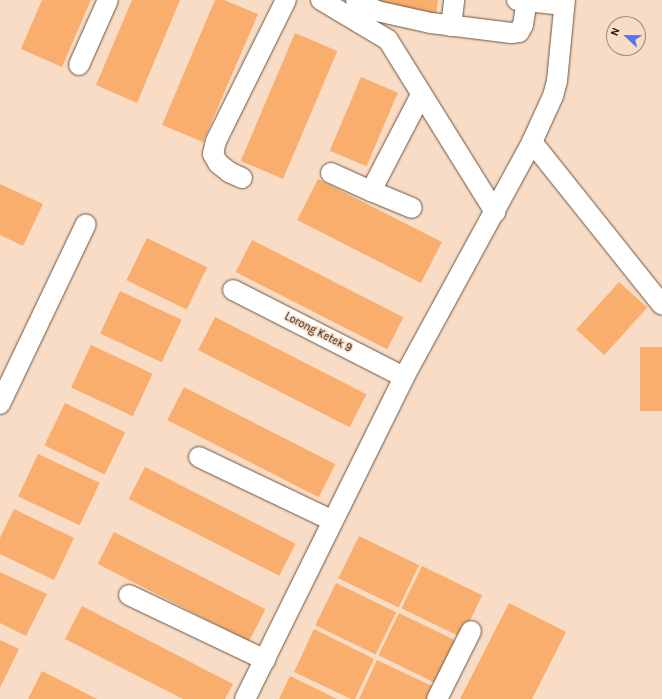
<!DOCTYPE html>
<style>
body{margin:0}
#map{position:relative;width:662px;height:699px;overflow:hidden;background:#f8dcc5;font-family:Karla,sans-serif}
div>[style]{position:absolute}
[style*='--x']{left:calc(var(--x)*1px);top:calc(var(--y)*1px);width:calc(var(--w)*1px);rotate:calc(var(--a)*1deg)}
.building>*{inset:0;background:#f9ae6e;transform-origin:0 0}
.roads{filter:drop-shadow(0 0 1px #6c5440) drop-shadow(0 0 1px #6c5440)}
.minor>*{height:20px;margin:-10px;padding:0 10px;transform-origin:10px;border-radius:10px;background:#fff}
span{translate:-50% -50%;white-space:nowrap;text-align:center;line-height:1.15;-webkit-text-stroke:3px #f8dcc5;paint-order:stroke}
.street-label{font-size:11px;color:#190f07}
.north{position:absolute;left:606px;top:16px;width:40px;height:40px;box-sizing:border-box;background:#f8dcc5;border:1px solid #9f8a79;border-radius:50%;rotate:292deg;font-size:11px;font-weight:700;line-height:16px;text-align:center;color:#190f07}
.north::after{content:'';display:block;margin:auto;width:14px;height:18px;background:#5972e8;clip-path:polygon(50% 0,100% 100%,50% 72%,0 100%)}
</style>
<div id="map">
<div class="building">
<i style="clip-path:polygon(42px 0,91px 0,62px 67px,21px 49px)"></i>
<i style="clip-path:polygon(132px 0,180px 0,137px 103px,96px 85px)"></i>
<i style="clip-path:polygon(215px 0,224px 0,258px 14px,203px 142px,162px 125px)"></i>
<i style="clip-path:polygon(380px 0,438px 0,436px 16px,379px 8px)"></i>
<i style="left:295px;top:33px;width:46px;height:139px;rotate:23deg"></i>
<i style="left:361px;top:77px;width:40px;height:80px;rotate:23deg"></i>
<i style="left:318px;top:179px;width:139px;height:46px;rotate:27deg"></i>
<i style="clip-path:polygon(0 184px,43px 204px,23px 246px,0 235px)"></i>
<i style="left:147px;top:238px;width:67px;height:47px;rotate:26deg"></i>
<i style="left:252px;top:240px;width:170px;height:36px;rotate:27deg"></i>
<i style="left:619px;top:282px;width:38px;height:64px;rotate:42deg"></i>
<i style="left:120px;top:291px;width:68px;height:47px;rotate:25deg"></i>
<i style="left:215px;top:317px;width:170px;height:37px;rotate:27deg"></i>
<i style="left:91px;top:345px;width:68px;height:47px;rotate:25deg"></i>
<i style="left:662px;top:347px;width:64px;height:22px;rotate:90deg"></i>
<i style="left:184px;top:387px;width:170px;height:37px;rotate:27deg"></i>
<i style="left:65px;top:403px;width:67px;height:47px;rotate:26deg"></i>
<i style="left:38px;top:454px;width:68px;height:47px;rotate:25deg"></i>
<i style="left:145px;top:467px;width:169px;height:36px;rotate:27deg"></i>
<i style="clip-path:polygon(14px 509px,74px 538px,54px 580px,0 554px,0 538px)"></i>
<i style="left:114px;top:532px;width:170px;height:36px;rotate:27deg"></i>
<i style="left:359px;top:536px;width:67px;height:47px;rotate:26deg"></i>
<i style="left:422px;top:566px;width:67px;height:47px;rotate:26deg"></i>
<i style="clip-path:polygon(0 572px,47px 594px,26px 636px,0 623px)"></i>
<i style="left:336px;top:583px;width:67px;height:47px;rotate:26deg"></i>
<i style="clip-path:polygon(509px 603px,566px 632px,532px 699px,460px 699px)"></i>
<i style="clip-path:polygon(82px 606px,233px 684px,225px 699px,183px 699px,65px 639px)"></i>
<i style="left:399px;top:613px;width:68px;height:47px;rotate:26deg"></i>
<i style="clip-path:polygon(314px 629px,374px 659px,355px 699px,351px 699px,294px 672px)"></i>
<i style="clip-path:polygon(0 640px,19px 649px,0 688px)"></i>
<i style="clip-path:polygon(377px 660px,438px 689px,433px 699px,359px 699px)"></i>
<i style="clip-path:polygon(42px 671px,97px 699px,28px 699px)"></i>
<i style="clip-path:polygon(290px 676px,337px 699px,279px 699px)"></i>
</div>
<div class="roads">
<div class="minor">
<i style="--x:321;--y:0;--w:78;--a:30.8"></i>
<i style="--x:388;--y:40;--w:203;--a:58.1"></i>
<i style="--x:356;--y:0;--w:24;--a:28"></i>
<i style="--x:377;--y:11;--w:55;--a:12.5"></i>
<i style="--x:431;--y:23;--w:81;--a:7.1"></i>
<i style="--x:511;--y:33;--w:8;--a:-7"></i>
<i style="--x:519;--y:32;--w:8;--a:-60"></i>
<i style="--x:523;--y:25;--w:25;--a:-81"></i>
<i style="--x:517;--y:0;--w:47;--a:6.1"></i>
<i style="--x:451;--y:26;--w:26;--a:-83"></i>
<i style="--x:79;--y:65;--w:71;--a:-66"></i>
<i style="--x:532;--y:142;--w:208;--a:51.4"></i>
<i style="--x:331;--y:173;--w:44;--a:24.2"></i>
<i style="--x:371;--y:191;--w:108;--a:-62.5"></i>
<i style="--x:242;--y:178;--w:14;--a:-155"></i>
<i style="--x:229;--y:172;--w:14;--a:-141"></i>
<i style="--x:218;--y:163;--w:10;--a:-119"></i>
<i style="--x:213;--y:154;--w:13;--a:-77"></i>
<i style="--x:216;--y:141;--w:157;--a:-63.6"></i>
<i style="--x:371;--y:191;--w:44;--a:22.5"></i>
<i style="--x:233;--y:290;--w:192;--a:27"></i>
<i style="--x:0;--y:404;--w:199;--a:-64.5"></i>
<i style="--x:199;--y:457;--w:148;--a:25.5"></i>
<i style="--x:129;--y:595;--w:151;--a:25.5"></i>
<i style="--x:245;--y:699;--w:359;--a:-63.7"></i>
<i style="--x:404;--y:377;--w:268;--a:-61.4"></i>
<i style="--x:532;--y:142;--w:51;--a:-65.5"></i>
<i style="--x:553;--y:96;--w:16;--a:-75"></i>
<i style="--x:557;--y:81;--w:81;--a:-84.4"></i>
<i style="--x:437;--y:699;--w:76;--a:-63.4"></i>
</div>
</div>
<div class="street-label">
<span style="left:318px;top:333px;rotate:27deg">Lorong Ketek 9</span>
</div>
<div class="north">N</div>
</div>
